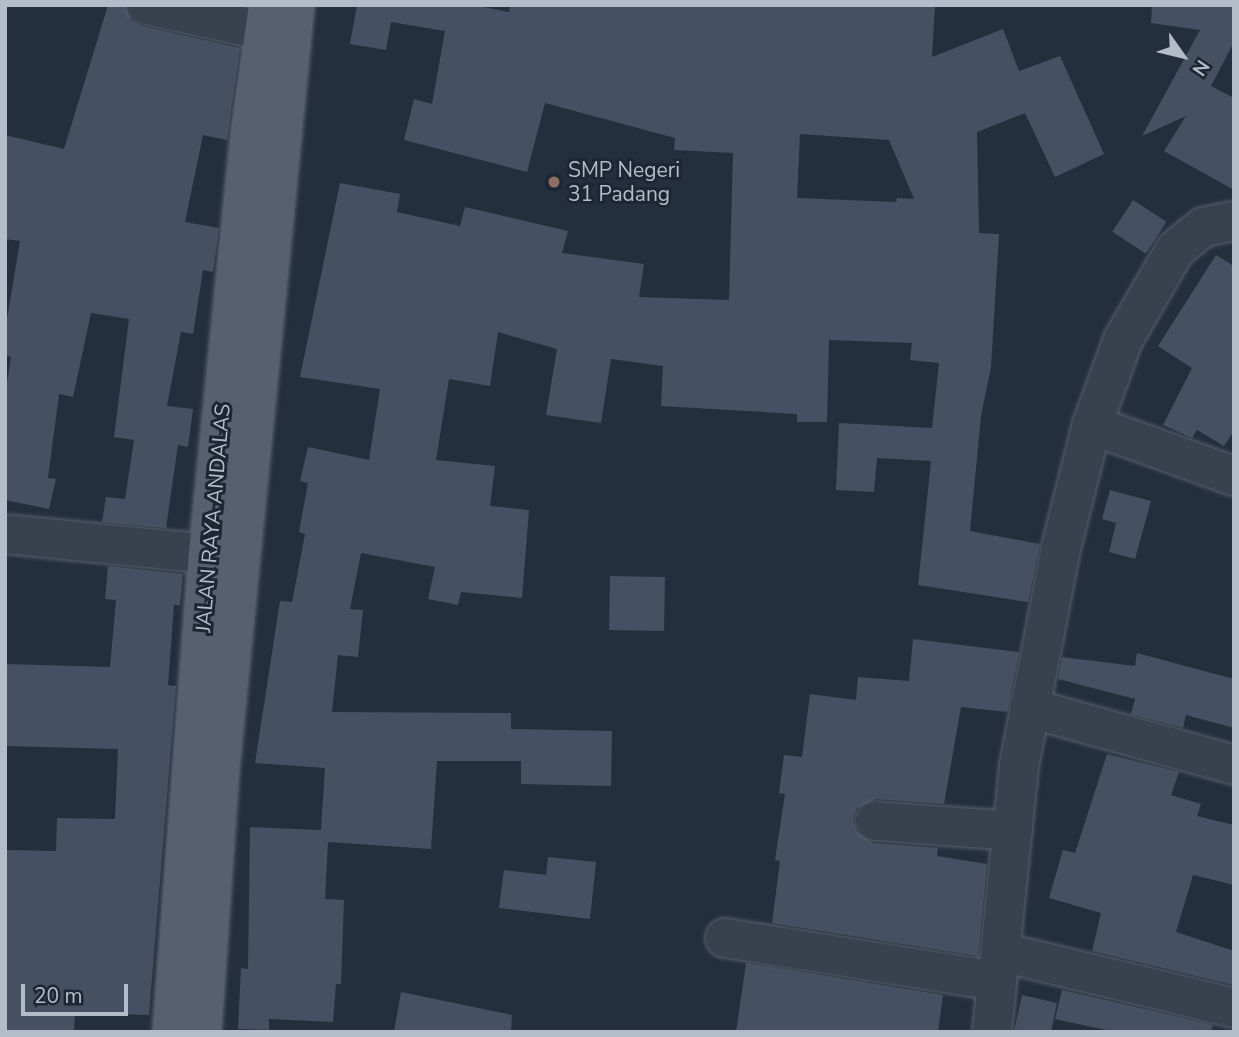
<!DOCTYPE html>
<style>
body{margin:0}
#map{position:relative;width:1239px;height:1037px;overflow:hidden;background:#242f3e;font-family:"Nunito Sans",sans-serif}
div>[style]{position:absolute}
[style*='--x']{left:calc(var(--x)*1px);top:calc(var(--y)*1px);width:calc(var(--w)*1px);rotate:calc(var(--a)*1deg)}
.building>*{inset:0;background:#455162;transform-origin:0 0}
.roads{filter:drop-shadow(0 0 2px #565f6c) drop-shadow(0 0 2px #565f6c)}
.minor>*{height:38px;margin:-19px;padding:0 19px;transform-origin:19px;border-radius:19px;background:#38414e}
.primary>*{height:38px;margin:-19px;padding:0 19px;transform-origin:19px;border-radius:19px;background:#56606e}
.dots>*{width:19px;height:19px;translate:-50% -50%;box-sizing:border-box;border:4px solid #1d2633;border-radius:50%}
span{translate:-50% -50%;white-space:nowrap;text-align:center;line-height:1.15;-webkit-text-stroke:6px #1d2633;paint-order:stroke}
.poi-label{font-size:21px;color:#b4bcc9}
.left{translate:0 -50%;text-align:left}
.street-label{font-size:21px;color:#b4bcc9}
.frame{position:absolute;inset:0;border:7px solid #b4bcc9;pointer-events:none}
.north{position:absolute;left:1148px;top:21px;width:70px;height:70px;-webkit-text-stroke:5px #1d2633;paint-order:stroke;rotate:124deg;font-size:19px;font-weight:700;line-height:28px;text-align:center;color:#b4bcc9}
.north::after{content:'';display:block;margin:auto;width:24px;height:32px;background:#b4bcc9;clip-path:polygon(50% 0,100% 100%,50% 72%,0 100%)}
.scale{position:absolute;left:21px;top:984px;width:107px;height:32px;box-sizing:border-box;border:4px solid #b4bcc9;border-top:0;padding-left:9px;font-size:21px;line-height:24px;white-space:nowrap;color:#b4bcc9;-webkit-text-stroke:5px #1d2633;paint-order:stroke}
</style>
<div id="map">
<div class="building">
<i style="clip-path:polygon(108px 5px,125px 5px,131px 21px,141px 26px,240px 48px,227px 140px,203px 135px,185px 222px,219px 228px,213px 272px,203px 270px,193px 334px,181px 332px,167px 406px,193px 409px,188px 447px,178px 445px,166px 528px,102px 522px,106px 497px,125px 499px,134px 440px,114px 437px,129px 319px,91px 313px,73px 397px,59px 394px,48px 478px,56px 479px,49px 509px,5px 500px,5px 396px,11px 357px,5px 355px,5px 331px,20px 241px,5px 239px,5px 135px,64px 149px)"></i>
<i style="clip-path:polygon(evenodd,357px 5px,472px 5px,509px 12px,510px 5px,935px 5px,932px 57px,1003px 29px,1019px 71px,1060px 56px,1104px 154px,1055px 177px,1025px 113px,977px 132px,979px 233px,999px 234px,991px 367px,981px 416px,970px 531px,1040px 544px,1028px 602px,918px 585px,931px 461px,877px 458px,874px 492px,836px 490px,839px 423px,932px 428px,939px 363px,910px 360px,912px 343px,829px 340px,827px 422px,797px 422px,797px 414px,661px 406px,663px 366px,611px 359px,601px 423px,546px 415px,557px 349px,498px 332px,490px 386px,449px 379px,436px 460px,495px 466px,490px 506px,529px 510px,522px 598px,461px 592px,458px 605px,428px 599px,435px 567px,361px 553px,350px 609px,363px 610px,358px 657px,338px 655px,332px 712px,511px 713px,511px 729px,612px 731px,611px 786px,521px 784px,521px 761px,437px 761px,431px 849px,328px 842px,325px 899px,344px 900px,341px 984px,336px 984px,333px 1022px,269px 1019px,269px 1030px,238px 1029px,241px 968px,248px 969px,250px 827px,321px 830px,325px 768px,255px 763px,280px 601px,292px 602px,305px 534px,299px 532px,308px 483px,300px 481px,308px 447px,369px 460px,380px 389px,300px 377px,340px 183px,400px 194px,397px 212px,460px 226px,465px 207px,568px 231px,562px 253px,644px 264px,639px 297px,729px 300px,733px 153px,674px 150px,675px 138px,545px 103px,527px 172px,404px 140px,414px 99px,432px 104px,445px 31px,391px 22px,386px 50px,350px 44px,357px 5px,800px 134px,889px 140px,914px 199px,897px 198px,896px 202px,797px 198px,800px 134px)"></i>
<i style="clip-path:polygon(1152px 5px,1234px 5px,1234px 42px,1211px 86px,1234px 98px,1234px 190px,1164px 151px,1186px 116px,1142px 136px,1200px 30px,1151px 23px)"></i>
<i style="left:1133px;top:200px;width:40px;height:38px;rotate:33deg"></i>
<i style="clip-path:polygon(1216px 255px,1234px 266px,1234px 431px,1224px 446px,1197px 430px,1192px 438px,1163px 425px,1192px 368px,1158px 346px)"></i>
<i style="clip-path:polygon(1110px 490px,1151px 501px,1135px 559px,1109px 552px,1116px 523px,1102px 519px)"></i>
<i style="clip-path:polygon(108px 566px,183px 574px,180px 605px,174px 605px,168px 685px,176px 686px,149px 1015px,75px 1013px,74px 1032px,5px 1032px,5px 850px,56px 851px,57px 818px,115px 819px,118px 749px,5px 746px,5px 664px,110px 667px,116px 600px,105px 599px)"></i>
<i style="left:610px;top:576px;width:55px;height:54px;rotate:1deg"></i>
<i style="clip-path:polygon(913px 639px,1019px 652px,1007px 712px,961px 707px,944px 804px,876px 799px,857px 808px,853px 819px,856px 831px,873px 843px,938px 848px,937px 856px,987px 864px,978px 956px,772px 923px,780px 861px,775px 860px,785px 794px,779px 793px,784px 755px,802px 757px,810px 694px,856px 700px,858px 677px,909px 681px)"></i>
<i style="clip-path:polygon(1137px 653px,1234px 679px,1234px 728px,1186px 715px,1183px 728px,1131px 714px,1135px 699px,1058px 679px,1062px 657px,1135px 666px)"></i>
<i style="clip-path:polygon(1107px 754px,1179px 772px,1171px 795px,1201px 804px,1197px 816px,1234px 825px,1234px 885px,1193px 875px,1176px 932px,1234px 951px,1234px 985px,1092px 951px,1101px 913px,1049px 898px,1063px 850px,1075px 853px)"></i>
<i style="clip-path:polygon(548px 857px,596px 862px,590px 919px,499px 908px,504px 870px,546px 875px)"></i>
<i style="clip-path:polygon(746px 963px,943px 995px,938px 1032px,736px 1032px)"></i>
<i style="clip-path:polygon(1062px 990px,1213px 1025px,1211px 1032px,1115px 1032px,1055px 1019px)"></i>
<i style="clip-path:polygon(401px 992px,512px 1015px,511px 1032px,394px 1032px)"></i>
<i style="clip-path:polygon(1022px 995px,1057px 1003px,1051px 1032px,1014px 1032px)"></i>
</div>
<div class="roads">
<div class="minor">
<i style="--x:146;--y:5;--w:122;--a:12.3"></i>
<i style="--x:1092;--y:425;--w:151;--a:19.8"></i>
<i style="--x:5;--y:534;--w:204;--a:5.6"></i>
<i style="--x:1029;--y:708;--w:213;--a:15.5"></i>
<i style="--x:875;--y:821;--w:138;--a:4.1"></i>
<i style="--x:725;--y:938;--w:275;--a:9"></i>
<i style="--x:1001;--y:952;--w:240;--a:13.5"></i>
<i style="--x:992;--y:1032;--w:267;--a:-84.2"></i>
<i style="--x:1019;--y:766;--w:222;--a:-79.1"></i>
<i style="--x:1061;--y:548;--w:127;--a:-75.9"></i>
<i style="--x:1092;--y:425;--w:90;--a:-70"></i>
<i style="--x:1123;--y:340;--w:104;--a:-60"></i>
<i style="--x:1175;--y:250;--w:36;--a:-39"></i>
<i style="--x:1203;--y:227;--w:32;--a:-11"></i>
</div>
<div class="primary">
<i style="--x:172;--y:1032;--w:479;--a:-85.7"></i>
<i style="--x:208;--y:554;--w:423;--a:-84.3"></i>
<i style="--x:250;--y:133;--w:129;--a:-82"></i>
<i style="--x:202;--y:1032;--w:253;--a:-86.1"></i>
<i style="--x:219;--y:780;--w:779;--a:-84.4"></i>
</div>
</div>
<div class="dots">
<i style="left:554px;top:182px;background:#8d6e63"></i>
</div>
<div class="poi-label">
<span class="left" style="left:568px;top:182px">SMP Negeri<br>31 Padang</span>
</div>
<div class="street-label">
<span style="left:213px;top:518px;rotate:-85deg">JALAN RAYA ANDALAS</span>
</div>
<div class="frame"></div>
<div class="north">N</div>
<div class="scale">20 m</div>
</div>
